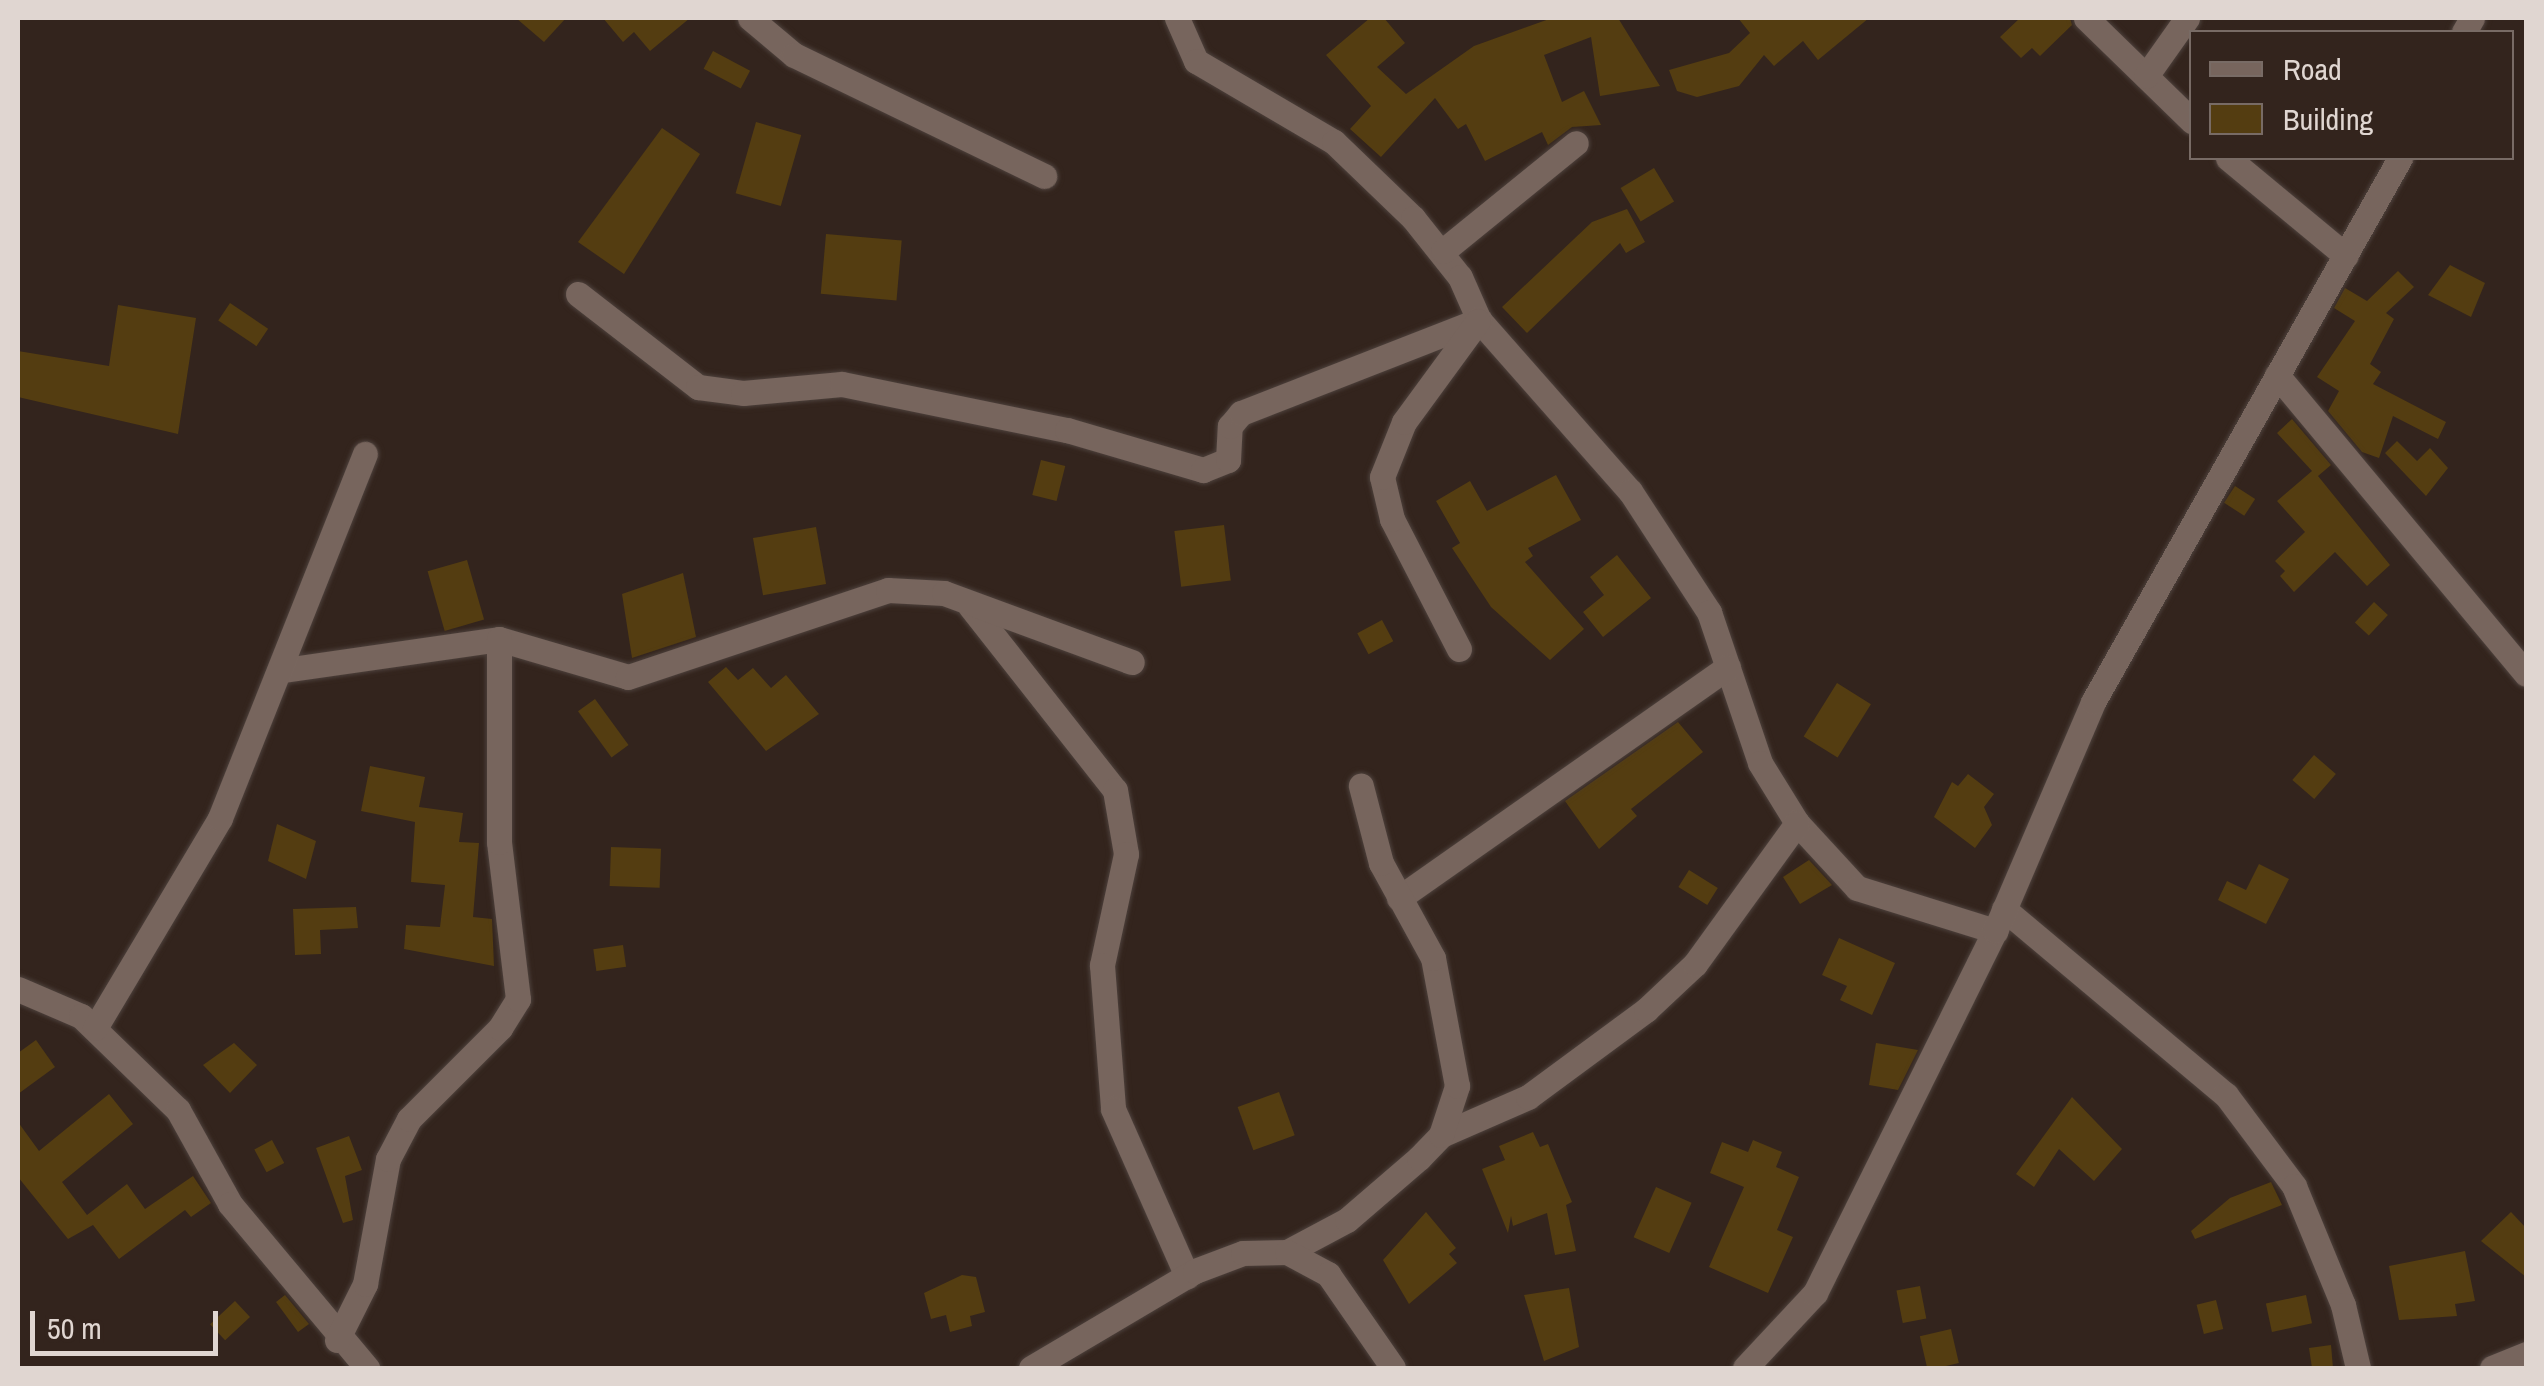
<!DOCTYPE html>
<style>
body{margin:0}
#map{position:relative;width:2544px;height:1386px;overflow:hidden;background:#33241d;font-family:"Archivo Narrow",sans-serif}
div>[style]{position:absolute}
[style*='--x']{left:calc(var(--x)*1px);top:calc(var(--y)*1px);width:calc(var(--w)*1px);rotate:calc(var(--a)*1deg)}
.building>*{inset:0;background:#543d11;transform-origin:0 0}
.roads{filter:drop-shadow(0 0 2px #4d413c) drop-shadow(0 0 2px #4d413c)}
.minor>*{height:25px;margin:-12.5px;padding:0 12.5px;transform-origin:12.5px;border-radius:12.5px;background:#77655d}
span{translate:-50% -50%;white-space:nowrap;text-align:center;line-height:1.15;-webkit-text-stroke:8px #33241d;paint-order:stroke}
.frame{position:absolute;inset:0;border:20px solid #e0d6d1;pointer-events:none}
.legend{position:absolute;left:2189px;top:30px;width:325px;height:130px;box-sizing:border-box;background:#33241d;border:2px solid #786b65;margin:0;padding:12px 18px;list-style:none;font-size:30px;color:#e0d6d1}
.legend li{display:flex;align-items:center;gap:20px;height:50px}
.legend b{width:50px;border:2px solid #786b65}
.scale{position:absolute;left:30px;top:1311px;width:188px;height:45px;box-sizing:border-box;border:5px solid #e0d6d1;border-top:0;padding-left:12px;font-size:30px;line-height:35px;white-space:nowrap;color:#e0d6d1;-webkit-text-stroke:8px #33241d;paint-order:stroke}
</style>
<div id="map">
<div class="building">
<i style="clip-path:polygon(516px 18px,566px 18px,544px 42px)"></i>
<i style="clip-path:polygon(603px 18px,690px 18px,650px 51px,634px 32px,623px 42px)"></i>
<i style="clip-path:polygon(1370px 18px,1384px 18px,1405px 43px,1377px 67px,1406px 94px,1474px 46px,1552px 18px,1618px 18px,1660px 86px,1600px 96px,1591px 37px,1544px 55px,1562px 102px,1584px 91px,1601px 125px,1572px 127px,1548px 145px,1542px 132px,1485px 161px,1466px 124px,1458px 129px,1435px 98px,1381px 157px,1350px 129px,1371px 106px,1326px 55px)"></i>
<i style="clip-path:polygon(1738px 18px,1869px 18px,1818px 60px,1803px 41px,1774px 66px,1764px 55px,1739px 86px,1697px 97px,1677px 91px,1669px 70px,1729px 53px,1750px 33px)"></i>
<i style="clip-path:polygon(2020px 18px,2070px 18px,2072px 25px,2040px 56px,2032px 48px,2021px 58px,2000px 37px)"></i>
<i style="left:713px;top:51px;width:42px;height:20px;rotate:28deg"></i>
<i style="left:756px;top:122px;width:47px;height:74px;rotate:16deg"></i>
<i style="clip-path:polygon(662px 128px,700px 154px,624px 274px,578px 242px)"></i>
<i style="left:1654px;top:168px;width:39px;height:39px;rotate:59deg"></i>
<i style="clip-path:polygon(1627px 209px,1645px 242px,1626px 253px,1620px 243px,1527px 333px,1502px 307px,1592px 222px)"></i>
<i style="left:826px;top:234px;width:76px;height:60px;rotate:5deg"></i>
<i style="clip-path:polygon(2450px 265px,2485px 283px,2471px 317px,2428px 295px)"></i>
<i style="clip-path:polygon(2398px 271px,2414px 287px,2386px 313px,2394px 319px,2370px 364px,2381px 372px,2373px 384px,2446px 422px,2438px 439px,2393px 416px,2379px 458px,2362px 452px,2328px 411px,2339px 391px,2317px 377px,2355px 321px,2334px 308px,2345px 288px,2367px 301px)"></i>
<i style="left:230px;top:303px;width:46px;height:21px;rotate:34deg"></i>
<i style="clip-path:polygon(118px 305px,196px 318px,178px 434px,18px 397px,18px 351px,109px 366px)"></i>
<i style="clip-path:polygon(2292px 419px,2331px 465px,2318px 476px,2390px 565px,2367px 586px,2335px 552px,2294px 592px,2280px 576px,2285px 571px,2275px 561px,2305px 532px,2277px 501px,2312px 471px,2277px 433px)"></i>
<i style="clip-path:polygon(2397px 441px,2417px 461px,2430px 448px,2448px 468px,2426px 496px,2385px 453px)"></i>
<i style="left:1041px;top:460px;width:25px;height:36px;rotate:14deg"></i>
<i style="clip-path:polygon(1556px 475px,1581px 520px,1528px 548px,1533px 556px,1525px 562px,1584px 629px,1550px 660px,1491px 607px,1452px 548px,1460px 543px,1436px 501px,1470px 481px,1487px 511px)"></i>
<i style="left:2235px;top:486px;width:24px;height:20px;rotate:33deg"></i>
<i style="left:1224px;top:525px;width:56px;height:50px;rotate:83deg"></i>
<i style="left:816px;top:527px;width:58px;height:64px;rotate:80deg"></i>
<i style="clip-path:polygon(1617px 555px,1651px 598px,1603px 637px,1583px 612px,1604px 595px,1590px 577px)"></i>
<i style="left:467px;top:560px;width:62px;height:41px;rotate:74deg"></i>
<i style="clip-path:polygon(683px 573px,696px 637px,632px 658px,622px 594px)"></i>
<i style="left:2374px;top:602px;width:19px;height:28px;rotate:43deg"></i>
<i style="left:1382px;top:620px;width:24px;height:28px;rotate:62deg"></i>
<i style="clip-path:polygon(726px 667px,738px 680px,753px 668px,771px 688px,786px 675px,819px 714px,766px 751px,708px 682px)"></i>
<i style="left:1837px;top:683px;width:40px;height:63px;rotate:32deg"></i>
<i style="left:595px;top:699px;width:57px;height:21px;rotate:54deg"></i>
<i style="clip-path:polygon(1678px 722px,1703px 752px,1631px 809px,1637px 816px,1599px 849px,1565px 801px)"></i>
<i style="left:2314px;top:755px;width:29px;height:33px;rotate:41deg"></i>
<i style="clip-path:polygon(370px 766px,425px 777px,419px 807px,463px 813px,459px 842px,479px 843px,473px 917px,492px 919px,494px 966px,404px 949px,406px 925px,440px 927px,445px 885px,411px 882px,415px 822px,361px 811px)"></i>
<i style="clip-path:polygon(1968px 774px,1994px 794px,1984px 807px,1992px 825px,1975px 848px,1934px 817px,1952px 782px,1958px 786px)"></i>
<i style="clip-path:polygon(277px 824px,316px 841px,306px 879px,268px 861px)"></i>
<i style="left:611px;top:847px;width:50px;height:39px;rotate:2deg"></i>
<i style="clip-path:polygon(1809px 860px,1832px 885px,1800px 904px,1783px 877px)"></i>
<i style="clip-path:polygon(2259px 864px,2289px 879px,2266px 924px,2218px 900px,2227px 881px,2246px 890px)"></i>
<i style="left:1689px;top:870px;width:34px;height:20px;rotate:32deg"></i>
<i style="clip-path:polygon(356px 907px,358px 928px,320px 930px,321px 954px,295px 955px,293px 909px)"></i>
<i style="clip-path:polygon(1839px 938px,1895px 963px,1872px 1015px,1840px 1000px,1847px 986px,1822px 975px)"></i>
<i style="left:623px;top:945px;width:22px;height:30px;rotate:82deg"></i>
<i style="clip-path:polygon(36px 1040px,55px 1067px,18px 1094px,18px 1053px)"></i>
<i style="clip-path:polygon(234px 1043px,257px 1065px,230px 1093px,203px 1065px)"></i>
<i style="clip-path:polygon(1876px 1043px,1918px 1050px,1898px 1090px,1869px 1085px)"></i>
<i style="left:1279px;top:1092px;width:46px;height:44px;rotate:70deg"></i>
<i style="clip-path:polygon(109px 1094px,133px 1124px,62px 1182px,87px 1215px,127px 1184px,145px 1209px,193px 1176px,211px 1203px,191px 1217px,185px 1210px,119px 1259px,93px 1225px,68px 1239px,18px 1177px,18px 1122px,39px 1151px)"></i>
<i style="clip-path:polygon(2072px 1097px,2122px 1149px,2094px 1181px,2059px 1149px,2034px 1187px,2016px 1174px)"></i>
<i style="clip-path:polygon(1533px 1132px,1540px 1147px,1548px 1144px,1572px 1202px,1566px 1205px,1576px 1251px,1555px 1255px,1547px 1213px,1513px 1226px,1511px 1216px,1508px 1233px,1482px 1169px,1505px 1160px,1499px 1146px)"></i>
<i style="clip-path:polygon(349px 1136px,362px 1170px,345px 1176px,353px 1220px,343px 1223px,316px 1148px)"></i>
<i style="left:272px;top:1140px;width:26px;height:20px;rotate:62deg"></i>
<i style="clip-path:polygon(1753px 1140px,1782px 1152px,1776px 1167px,1799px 1177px,1777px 1230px,1793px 1237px,1768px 1293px,1709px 1267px,1744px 1187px,1710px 1173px,1722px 1142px,1748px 1152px)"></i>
<i style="clip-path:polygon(2271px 1182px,2282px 1205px,2195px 1239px,2191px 1231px,2230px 1198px)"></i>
<i style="left:1656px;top:1187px;width:39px;height:55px;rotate:24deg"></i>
<i style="clip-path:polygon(1426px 1212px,1456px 1248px,1449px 1254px,1457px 1263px,1409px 1304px,1383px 1260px)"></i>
<i style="clip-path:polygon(2511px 1212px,2526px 1228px,2526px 1277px,2481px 1241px)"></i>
<i style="clip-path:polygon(2465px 1251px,2475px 1301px,2455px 1304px,2457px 1316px,2399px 1320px,2389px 1266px)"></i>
<i style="clip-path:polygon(962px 1275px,976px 1277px,985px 1312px,970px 1316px,972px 1326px,950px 1332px,946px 1315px,931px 1319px,924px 1293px)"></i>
<i style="left:1920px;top:1286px;width:33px;height:24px;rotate:79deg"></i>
<i style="clip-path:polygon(1569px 1288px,1579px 1347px,1544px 1361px,1524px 1295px)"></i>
<i style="clip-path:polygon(285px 1295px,309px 1324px,298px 1332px,276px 1302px)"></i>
<i style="left:2306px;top:1295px;width:29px;height:41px;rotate:78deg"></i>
<i style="left:2216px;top:1300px;width:30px;height:20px;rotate:76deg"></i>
<i style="left:235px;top:1301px;width:22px;height:34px;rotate:47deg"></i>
<i style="left:1951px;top:1329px;width:35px;height:32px;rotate:77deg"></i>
<i style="clip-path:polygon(2331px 1345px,2333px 1368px,2312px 1368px,2309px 1348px)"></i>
</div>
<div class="roads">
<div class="minor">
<i style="--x:750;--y:18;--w:57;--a:40.1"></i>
<i style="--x:794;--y:55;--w:278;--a:25.8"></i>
<i style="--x:1177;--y:18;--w:47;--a:66.2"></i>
<i style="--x:1196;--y:61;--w:160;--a:30.4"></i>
<i style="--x:1334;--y:142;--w:110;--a:43.9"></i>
<i style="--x:1413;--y:218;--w:75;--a:51.5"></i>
<i style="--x:1460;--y:277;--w:47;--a:66.2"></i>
<i style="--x:1479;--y:320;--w:228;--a:48.6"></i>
<i style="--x:1630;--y:491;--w:145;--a:56.9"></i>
<i style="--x:1709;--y:612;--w:159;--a:71.3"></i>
<i style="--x:1760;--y:763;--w:70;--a:58.3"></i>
<i style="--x:1797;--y:823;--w:88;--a:47.3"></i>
<i style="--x:1857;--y:888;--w:145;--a:17.3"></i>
<i style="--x:2086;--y:18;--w:148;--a:44.2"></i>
<i style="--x:2464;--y:32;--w:16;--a:-60"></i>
<i style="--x:2146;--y:76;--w:71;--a:-54.7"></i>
<i style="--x:2228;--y:158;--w:153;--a:39.7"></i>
<i style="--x:1443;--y:251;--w:171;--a:-39.1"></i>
<i style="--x:578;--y:294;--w:152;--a:37.8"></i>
<i style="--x:698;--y:387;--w:45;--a:7.6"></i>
<i style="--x:743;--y:393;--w:99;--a:-5.2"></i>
<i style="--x:842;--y:384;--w:230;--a:11.6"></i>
<i style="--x:1067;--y:430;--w:142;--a:16.4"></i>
<i style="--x:1203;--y:470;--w:27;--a:-22"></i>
<i style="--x:1228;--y:460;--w:34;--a:-87"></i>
<i style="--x:1230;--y:426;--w:17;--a:-50"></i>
<i style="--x:1241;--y:413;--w:256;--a:-21.3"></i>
<i style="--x:2277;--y:375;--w:389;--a:50.2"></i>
<i style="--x:970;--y:606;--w:234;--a:51.8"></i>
<i style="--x:1115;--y:790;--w:65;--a:80.2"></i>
<i style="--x:1126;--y:854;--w:114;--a:102.2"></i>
<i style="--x:1102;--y:965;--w:144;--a:85.6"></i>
<i style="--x:1113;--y:1109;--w:183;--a:66.1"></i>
<i style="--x:1459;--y:649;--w:146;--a:-117.3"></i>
<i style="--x:1392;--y:519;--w:43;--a:-103.4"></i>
<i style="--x:1382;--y:477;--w:59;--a:-68.2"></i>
<i style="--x:1404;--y:422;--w:125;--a:-53.8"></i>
<i style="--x:284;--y:670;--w:217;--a:-8.2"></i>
<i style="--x:499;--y:639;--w:134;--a:16.4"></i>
<i style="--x:628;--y:677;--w:274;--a:-18.5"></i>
<i style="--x:888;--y:590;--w:56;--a:3.1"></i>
<i style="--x:944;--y:593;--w:200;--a:20.2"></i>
<i style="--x:1399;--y:898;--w:402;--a:-35.1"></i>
<i style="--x:2004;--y:909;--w:290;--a:40"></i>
<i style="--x:2226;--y:1095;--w:114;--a:53.2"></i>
<i style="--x:2294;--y:1186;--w:129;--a:67.6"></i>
<i style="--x:2343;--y:1305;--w:65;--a:76.6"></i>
<i style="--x:18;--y:989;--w:69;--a:23.2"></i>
<i style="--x:81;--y:1016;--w:135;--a:44.1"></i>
<i style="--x:178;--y:1110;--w:107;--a:61"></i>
<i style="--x:230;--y:1204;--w:214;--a:50.1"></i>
<i style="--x:95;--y:1028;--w:244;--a:-59.2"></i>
<i style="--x:220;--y:818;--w:392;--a:-68.3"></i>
<i style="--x:1441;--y:1135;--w:95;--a:-23.6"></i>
<i style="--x:1528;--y:1097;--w:147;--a:-36.4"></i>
<i style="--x:1646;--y:1010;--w:67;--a:-43.2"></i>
<i style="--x:1695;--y:964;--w:174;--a:-54.1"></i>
<i style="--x:1287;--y:1252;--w:68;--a:-28.1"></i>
<i style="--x:1347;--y:1220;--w:95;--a:-40.7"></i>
<i style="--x:1419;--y:1158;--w:32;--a:-46"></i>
<i style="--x:1441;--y:1135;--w:52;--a:-71.9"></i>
<i style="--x:1457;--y:1086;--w:130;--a:-100.6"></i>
<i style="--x:1433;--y:958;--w:108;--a:-118.7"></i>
<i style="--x:1381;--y:863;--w:80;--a:-104.6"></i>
<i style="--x:337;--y:1340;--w:63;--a:-63.4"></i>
<i style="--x:365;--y:1284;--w:127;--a:-79.6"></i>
<i style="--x:388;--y:1159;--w:45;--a:-62.3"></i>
<i style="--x:409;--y:1119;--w:129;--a:-45"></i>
<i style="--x:500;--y:1028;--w:34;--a:-58"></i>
<i style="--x:518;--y:999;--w:158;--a:-96.9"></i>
<i style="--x:499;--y:842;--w:203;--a:-90"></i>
<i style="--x:1031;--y:1368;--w:191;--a:-30.6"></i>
<i style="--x:1195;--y:1271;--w:51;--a:-20.6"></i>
<i style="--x:1243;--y:1253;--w:44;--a:-1.3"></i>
<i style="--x:1287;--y:1252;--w:47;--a:28.2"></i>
<i style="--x:1328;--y:1274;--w:114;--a:55.3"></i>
<i style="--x:1745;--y:1368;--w:103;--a:-47"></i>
<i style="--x:1815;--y:1293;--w:404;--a:-63.6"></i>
<i style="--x:1995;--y:931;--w:249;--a:-66.8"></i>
<i style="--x:2093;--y:702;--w:625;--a:-60.56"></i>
<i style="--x:2492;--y:1368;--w:37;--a:-22"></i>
</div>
</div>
<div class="frame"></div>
<ul class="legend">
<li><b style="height:12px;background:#77655d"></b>Road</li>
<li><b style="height:28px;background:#543d11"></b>Building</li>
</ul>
<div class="scale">50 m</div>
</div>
